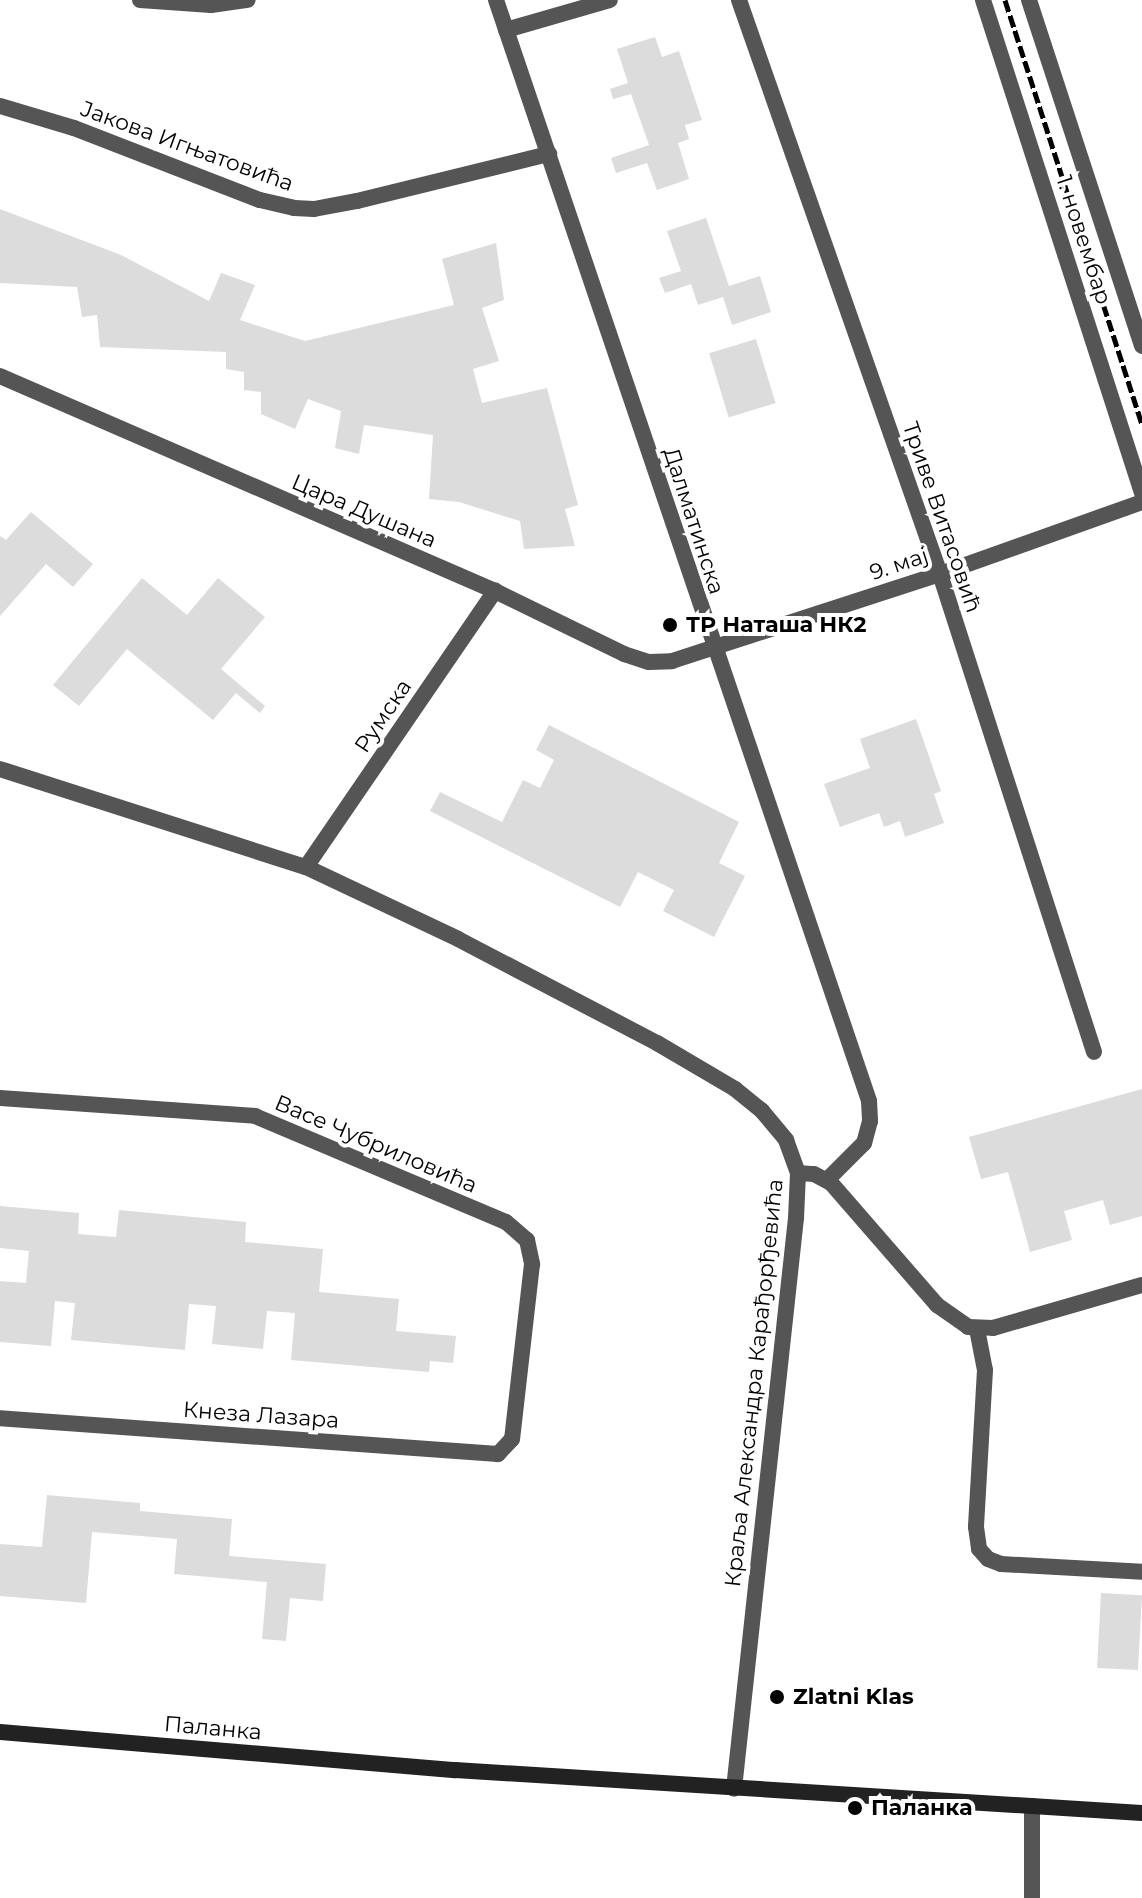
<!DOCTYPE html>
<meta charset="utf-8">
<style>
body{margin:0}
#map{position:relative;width:1142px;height:1898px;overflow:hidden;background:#fff;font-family:Montserrat,sans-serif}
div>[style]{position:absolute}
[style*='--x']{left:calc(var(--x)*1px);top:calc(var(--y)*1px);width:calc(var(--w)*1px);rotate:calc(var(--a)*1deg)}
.green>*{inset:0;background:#dcdcdc;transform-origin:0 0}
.minor>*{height:16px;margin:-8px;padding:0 8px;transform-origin:8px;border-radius:8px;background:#555}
.tertiary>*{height:16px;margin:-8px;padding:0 8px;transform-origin:8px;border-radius:8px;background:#555}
.secondary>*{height:16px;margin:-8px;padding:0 8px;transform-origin:8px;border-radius:8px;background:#222}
.rail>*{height:5px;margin-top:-2.5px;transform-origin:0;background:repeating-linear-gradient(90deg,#000 0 12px,transparent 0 16px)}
.dots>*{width:22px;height:22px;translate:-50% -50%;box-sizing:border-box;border:4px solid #fff;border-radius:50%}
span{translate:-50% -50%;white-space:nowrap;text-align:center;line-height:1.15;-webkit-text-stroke:8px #fff;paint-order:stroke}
.street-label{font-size:22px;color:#000}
.poi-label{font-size:22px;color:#000;font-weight:700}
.left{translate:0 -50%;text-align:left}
</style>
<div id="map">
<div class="green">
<i style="clip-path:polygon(655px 37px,662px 57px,679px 51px,702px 120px,685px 125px,689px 139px,678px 143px,689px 179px,657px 190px,647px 163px,616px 173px,611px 158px,649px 145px,631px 94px,613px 99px,610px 89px,628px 83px,617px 49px)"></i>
<i style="clip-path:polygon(0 209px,121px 255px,209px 301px,221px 273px,255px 285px,240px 320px,305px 341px,454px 305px,442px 259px,496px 243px,504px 300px,482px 308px,499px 361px,473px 369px,482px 403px,547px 388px,578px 505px,565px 509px,575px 546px,524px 549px,520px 521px,459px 502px,429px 499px,433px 435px,364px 425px,359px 454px,335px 448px,341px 411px,308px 399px,295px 429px,261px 414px,261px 392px,244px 390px,244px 372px,226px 369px,226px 352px,100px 347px,97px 315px,82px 317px,77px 287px,0 283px)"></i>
<i style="clip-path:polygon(706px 218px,729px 286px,760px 276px,771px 312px,732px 325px,723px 297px,698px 305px,691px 284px,665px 293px,659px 278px,681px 271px,667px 231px)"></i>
<i style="left:756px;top:339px;width:67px;height:49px;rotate:73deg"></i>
<i style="clip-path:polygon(31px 512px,93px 564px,73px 587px,46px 564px,0 616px,0 536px,6px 540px)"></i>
<i style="clip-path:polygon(142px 578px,187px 615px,218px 578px,265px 617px,221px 669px,265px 706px,260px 713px,236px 693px,213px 720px,127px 649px,79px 706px,53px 685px)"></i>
<i style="clip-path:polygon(916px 719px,941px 791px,934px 794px,944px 823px,905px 837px,900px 821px,884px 827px,879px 813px,840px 827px,824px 784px,870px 768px,860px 739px)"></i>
<i style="clip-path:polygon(549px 725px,739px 822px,719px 863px,745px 876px,714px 937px,663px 911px,674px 890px,638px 872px,620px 907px,430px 811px,440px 792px,502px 822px,523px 780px,540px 788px,554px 760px,536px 750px)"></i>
<i style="clip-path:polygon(1142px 1089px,1142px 1216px,1110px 1225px,1103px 1200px,1064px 1211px,1072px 1240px,1030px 1252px,1008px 1172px,981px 1179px,969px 1137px)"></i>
<i style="clip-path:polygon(0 1206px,79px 1213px,78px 1234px,116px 1237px,119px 1210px,246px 1222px,245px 1242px,323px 1249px,319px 1292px,399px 1299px,396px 1331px,456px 1336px,453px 1363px,430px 1361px,429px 1372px,291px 1360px,295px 1313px,267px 1311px,263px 1349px,212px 1344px,216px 1306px,189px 1304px,185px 1350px,71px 1340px,75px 1303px,55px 1301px,51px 1346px,0 1342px,0 1281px,26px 1283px,29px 1251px,0 1248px)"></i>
<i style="clip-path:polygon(47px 1495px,140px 1503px,140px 1511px,232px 1519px,229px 1556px,326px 1564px,323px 1601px,290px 1598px,286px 1641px,262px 1639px,267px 1582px,174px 1574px,177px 1539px,92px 1532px,86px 1603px,0 1596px,0 1544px,42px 1547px)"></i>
<i style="left:1101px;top:1593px;width:41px;height:75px;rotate:3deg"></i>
</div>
<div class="minor">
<i style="--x:140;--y:0;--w:71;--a:4"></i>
<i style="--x:211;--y:5;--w:37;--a:-8"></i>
<i style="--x:496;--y:0;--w:1162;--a:71.28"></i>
<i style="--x:869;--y:1101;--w:20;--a:87"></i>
<i style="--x:870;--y:1121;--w:23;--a:105"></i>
<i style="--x:864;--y:1143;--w:52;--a:135"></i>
<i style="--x:739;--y:0;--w:608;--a:70.7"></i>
<i style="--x:940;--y:574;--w:502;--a:72.14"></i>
<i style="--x:983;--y:0;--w:518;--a:72.12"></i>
<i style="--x:1029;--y:0;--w:364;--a:71.9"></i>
<i style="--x:506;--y:30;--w:108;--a:-16.1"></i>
<i style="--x:0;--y:106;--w:77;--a:16.6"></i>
<i style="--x:74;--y:128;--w:199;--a:21.2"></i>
<i style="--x:260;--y:200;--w:35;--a:13"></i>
<i style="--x:294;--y:208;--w:20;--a:3"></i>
<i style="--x:314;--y:209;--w:44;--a:-10.5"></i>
<i style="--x:357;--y:201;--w:198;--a:-13.8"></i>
<i style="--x:0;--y:376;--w:540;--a:23.48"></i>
<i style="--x:495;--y:591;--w:144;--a:26"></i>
<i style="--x:624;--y:654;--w:26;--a:18"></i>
<i style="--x:649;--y:662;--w:23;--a:-2"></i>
<i style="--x:672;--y:661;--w:282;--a:-18"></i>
<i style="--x:940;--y:574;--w:214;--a:-19.6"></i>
<i style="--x:306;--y:867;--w:335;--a:-55.6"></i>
<i style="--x:0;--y:1098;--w:256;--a:4"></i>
<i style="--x:255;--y:1116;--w:272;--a:22.9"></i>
<i style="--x:506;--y:1222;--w:28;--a:41"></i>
<i style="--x:527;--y:1240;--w:25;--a:78"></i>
<i style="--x:532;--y:1264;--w:176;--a:96.5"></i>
<i style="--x:512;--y:1439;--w:21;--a:133"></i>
<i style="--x:498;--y:1454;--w:499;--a:-175.9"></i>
<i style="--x:798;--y:1173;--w:16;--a:4"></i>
<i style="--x:814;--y:1174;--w:19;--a:28"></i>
<i style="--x:831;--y:1183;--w:162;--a:49"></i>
<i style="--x:937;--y:1305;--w:38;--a:35"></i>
<i style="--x:968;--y:1327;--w:25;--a:2"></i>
<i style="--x:993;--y:1328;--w:155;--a:-16.1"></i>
<i style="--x:977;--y:1329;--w:42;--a:79"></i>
<i style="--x:985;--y:1370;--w:157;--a:93.3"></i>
<i style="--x:976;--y:1527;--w:22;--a:82"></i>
<i style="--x:979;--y:1549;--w:13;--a:48"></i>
<i style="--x:988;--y:1559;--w:14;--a:21"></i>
<i style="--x:1001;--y:1564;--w:141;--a:3.2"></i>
<i style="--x:1032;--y:1898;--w:92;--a:-90"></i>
</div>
<div class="tertiary">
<i style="--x:0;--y:769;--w:321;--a:17.8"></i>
<i style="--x:306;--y:867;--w:168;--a:25.3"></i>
<i style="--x:458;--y:939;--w:225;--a:27.6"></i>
<i style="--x:657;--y:1043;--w:91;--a:30.5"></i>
<i style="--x:735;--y:1089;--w:35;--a:39"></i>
<i style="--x:762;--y:1111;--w:38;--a:50"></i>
<i style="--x:786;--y:1140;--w:35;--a:70"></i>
<i style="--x:798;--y:1173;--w:45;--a:92.5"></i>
<i style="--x:796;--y:1218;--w:574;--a:96.2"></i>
</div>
<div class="secondary">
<i style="--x:0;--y:1732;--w:457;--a:4.8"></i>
<i style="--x:455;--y:1770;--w:688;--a:3.58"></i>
</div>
<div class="rail">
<i style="--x:1005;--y:0;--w:447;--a:72.1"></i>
</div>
<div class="dots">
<i style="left:670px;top:625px;background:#000"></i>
<i style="left:777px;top:1697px;background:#000"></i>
<i style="left:855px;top:1808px;background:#000"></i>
</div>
<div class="street-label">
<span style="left:187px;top:146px;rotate:20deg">Јакова Игњатовића</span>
<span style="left:1084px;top:240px;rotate:72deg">1. новембар</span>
<span style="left:364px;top:511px;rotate:23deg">Цара Душана</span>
<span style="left:942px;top:517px;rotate:71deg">Триве Витасовић</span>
<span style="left:694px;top:521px;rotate:72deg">Далматинска</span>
<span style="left:899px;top:564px;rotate:-18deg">9. мај</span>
<span style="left:383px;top:716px;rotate:-56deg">Румска</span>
<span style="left:376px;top:1144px;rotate:23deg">Васе Чубриловића</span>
<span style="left:754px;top:1383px;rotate:-84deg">Краља Александра Карађорђевића</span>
<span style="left:261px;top:1415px;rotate:4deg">Кнеза Лазара</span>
<span style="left:213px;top:1728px;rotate:5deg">Паланка</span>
</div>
<div class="poi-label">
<span class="left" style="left:686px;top:625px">ТР Наташа НК2</span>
<span class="left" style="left:793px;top:1697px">Zlatni Klas</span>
<span class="left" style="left:871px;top:1808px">Паланка</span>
</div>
</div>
